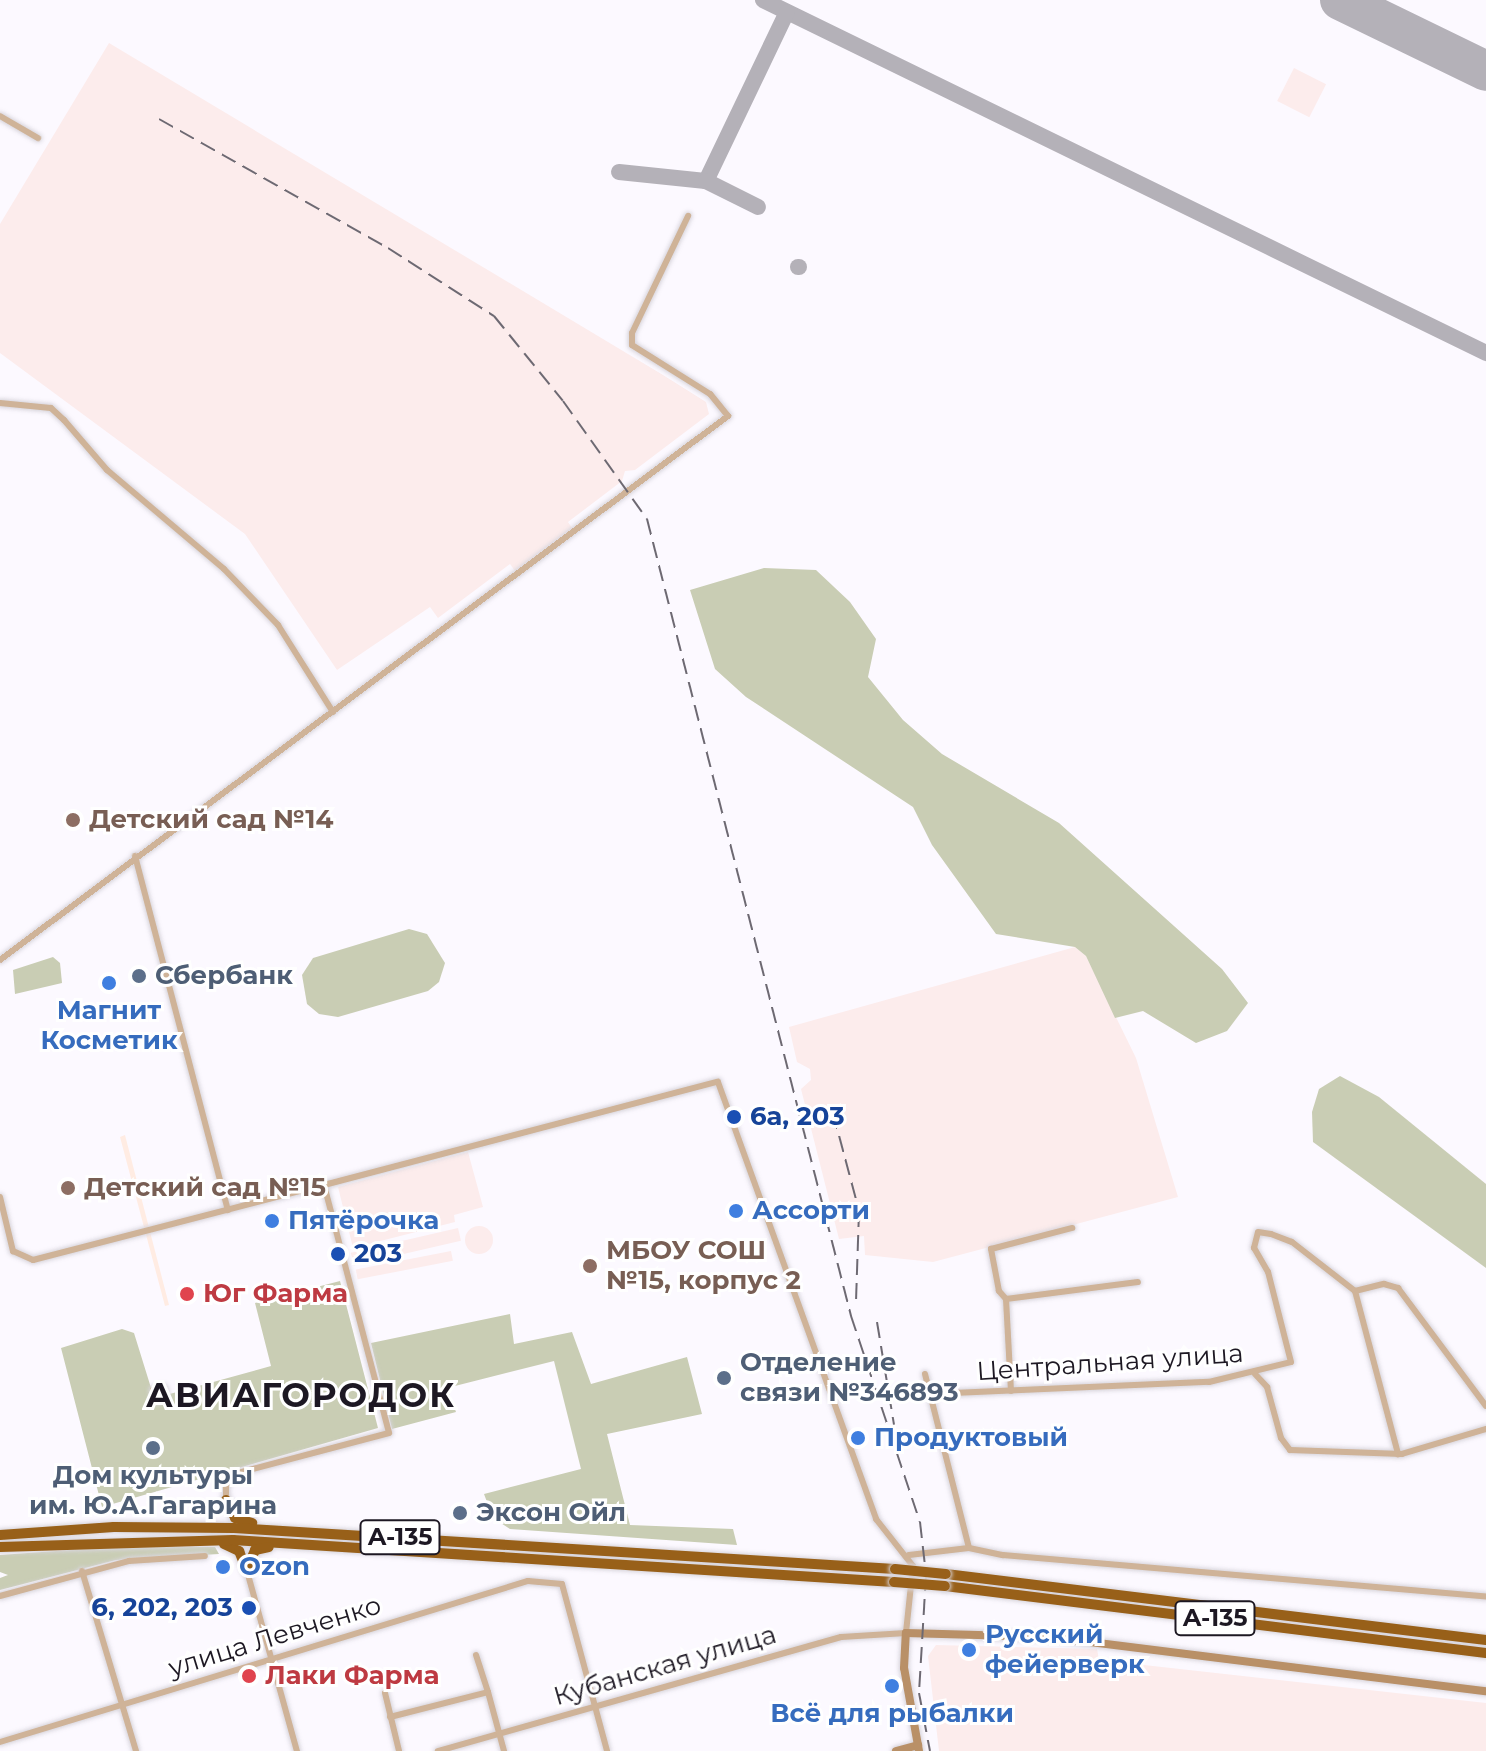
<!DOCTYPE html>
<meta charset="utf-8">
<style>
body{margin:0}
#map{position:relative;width:1486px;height:1751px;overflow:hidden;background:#fcf9ff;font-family:Montserrat,sans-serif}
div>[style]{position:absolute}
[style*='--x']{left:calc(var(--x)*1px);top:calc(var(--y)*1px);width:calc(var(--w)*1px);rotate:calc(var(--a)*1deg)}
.commercial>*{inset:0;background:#ffece3}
.industrial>*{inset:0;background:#fcecec;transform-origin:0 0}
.round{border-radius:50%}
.green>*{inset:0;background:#c9cdb4}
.taxiway>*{height:16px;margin:-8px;padding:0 8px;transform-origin:8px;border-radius:8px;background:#b4b1b8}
.runway>*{height:40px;margin:-20px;padding:0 20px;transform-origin:20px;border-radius:20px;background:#b4b1b8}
.roads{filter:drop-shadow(0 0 2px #d8d5dc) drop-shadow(0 0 2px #d8d5dc)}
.street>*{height:6px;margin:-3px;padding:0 3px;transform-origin:3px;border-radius:3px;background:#cfb398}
.secondary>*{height:8px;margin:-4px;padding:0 4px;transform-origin:4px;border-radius:4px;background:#b99067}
.highway>*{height:10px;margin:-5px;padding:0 5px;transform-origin:5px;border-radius:5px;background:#986019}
.rail>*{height:2px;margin-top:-1px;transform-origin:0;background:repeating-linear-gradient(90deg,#6d6972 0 16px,transparent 0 24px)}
.bridges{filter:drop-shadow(0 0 2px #d8d5dc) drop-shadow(0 0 2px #d8d5dc)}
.highway-bridge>*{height:10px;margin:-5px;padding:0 5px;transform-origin:5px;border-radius:5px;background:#986019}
.dots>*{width:22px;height:22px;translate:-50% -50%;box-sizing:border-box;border:4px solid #fff;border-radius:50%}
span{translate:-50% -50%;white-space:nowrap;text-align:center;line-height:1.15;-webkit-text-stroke:6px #fff;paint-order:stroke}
.shield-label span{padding:2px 6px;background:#fff;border:2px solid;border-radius:6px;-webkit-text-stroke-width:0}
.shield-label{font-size:24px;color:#1d1823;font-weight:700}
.education-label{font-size:26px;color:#785e54;font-weight:700}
.left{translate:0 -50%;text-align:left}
.service-label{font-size:26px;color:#4e5e75;font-weight:700}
.shop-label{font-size:26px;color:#366cbe;font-weight:700}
.transit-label{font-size:26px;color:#164399;font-weight:700}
.right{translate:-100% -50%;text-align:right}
.health-label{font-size:26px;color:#be3a42;font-weight:700}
.street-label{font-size:26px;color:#1d1823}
.district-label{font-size:34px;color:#1d1823;font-weight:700;letter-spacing:2px}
</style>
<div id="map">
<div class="commercial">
<i style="clip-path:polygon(125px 1135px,169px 1305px,165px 1306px,120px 1137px)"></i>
</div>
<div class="industrial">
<i style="clip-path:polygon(109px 43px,663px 375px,706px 402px,709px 414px,635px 470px,625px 471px,622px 481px,568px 522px,572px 528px,515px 571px,510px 564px,438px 618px,430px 607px,337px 670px,245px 534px,0 353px,0 224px)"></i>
<i style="left:1294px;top:68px;width:36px;height:37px;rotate:27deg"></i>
<i style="clip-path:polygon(1075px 947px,1086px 956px,1136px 1058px,1178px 1197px,933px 1262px,865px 1255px,864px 1236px,839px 1239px,801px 1089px,811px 1080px,810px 1069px,797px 1062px,789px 1027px)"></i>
<i style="clip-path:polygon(468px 1152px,483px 1207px,454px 1215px,455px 1222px,353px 1248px,338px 1187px)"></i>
<i class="round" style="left:465px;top:1226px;width:28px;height:28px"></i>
<i style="left:458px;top:1228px;width:13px;height:110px;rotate:77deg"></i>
<i style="left:451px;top:1251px;width:10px;height:97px;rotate:79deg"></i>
<i style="clip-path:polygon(936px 1645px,1097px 1649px,1099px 1660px,1486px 1703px,1486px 1751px,939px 1751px,928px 1656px)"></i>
</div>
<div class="green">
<i style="clip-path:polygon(764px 568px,816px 570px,850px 602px,876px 639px,868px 677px,903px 720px,942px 754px,1059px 823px,1222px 969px,1248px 1003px,1227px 1031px,1196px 1043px,1143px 1011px,1115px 1018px,1086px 956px,1075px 947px,996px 934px,932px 845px,913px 807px,746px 697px,715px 669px,690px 590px)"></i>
<i style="clip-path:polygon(409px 929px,427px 934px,445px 963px,439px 982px,428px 991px,338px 1017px,319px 1014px,307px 1004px,302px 975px,313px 958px)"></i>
<i style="clip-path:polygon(53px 957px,60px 963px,62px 983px,15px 994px,13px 970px)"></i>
<i style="clip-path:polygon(1340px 1076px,1379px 1097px,1486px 1184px,1486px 1268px,1313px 1142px,1312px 1112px,1319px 1089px)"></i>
<i style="clip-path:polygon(340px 1281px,378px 1428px,102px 1507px,61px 1348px,122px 1329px,134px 1333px,156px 1404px,166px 1401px,166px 1395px,271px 1366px,255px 1303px)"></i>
<i style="clip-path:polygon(510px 1314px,514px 1344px,572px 1332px,591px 1384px,687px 1357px,702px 1414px,607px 1434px,630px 1525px,733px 1529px,737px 1545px,510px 1529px,493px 1518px,484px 1494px,581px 1469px,554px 1361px,447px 1388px,456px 1412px,392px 1429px,371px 1343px)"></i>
<i style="clip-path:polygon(112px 1547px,215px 1547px,219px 1554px,116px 1560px,0 1590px,0 1578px,8px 1575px,0 1572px,0 1555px)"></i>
</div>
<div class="taxiway">
<i style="--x:763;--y:0;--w:805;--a:26.02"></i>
<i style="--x:619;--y:172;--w:87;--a:5.9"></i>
<i style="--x:706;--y:181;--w:187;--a:-64.4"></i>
<i style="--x:706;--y:181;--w:58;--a:26.6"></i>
<i style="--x:798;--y:267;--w:1;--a:0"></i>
</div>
<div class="runway">
<i style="--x:1340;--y:0;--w:162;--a:25.9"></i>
</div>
<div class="roads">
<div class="street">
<i style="--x:0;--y:116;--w:44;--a:30.1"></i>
<i style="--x:0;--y:403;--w:51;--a:5.6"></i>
<i style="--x:51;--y:408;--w:18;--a:43"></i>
<i style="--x:64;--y:420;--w:66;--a:49.3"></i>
<i style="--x:107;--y:470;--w:153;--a:40.2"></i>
<i style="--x:224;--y:569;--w:78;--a:46"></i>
<i style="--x:278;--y:625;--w:103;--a:57.7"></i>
<i style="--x:135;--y:856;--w:366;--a:75.3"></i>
<i style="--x:0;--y:960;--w:909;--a:-36.77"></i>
<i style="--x:728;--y:416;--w:28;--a:-129"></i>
<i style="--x:710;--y:394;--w:92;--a:-147.9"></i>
<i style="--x:632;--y:345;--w:12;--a:-90"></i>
<i style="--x:632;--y:333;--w:130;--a:-64.4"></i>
<i style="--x:324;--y:1185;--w:407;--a:-14.7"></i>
<i style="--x:718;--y:1082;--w:465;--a:70.1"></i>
<i style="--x:876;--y:1519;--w:60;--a:51.8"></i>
<i style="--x:913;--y:1566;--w:67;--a:96"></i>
<i style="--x:906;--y:1633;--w:65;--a:176.5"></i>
<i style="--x:841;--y:1637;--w:419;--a:164.2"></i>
<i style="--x:0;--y:1197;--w:56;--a:76.5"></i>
<i style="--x:13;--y:1251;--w:22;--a:24"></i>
<i style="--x:33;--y:1260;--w:301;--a:-14.5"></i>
<i style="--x:324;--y:1185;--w:256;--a:75.3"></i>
<i style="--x:389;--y:1433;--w:160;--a:165.2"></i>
<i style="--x:234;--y:1474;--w:14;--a:126"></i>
<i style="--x:226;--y:1485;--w:15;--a:90"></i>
<i style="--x:1355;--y:1291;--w:30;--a:-14"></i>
<i style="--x:1384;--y:1284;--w:15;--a:16"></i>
<i style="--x:1398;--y:1288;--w:147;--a:53.3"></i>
<i style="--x:1006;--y:1299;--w:11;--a:-131"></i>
<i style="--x:999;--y:1291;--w:43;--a:-100.8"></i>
<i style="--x:991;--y:1249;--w:84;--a:-14.5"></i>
<i style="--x:1006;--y:1299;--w:133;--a:-7.3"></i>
<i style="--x:1006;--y:1299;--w:92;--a:86.9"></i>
<i style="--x:925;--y:1374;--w:179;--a:75.8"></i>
<i style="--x:1255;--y:1374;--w:18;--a:47"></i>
<i style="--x:1267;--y:1387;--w:53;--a:74.6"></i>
<i style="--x:1281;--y:1438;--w:15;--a:53"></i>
<i style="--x:1290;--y:1450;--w:112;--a:2"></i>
<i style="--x:1402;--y:1454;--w:88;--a:-16.6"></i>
<i style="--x:164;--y:1388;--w:10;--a:79"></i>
<i style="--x:166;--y:1398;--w:10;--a:163"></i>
<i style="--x:156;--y:1401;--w:11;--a:-105"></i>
<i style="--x:153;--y:1390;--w:11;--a:-10"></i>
<i style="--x:930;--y:1394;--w:279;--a:-2.5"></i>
<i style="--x:1209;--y:1382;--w:84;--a:-13.7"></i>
<i style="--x:1291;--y:1362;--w:93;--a:-104.3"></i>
<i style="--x:1268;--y:1272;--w:28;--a:-120"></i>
<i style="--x:1254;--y:1248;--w:16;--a:-76"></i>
<i style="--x:1258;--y:1232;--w:13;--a:9"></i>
<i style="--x:1271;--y:1234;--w:22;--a:21"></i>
<i style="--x:1292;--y:1242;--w:80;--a:37.9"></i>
<i style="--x:1355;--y:1291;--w:169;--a:75.2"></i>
<i style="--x:909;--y:1555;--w:60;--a:-6.7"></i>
<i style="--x:969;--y:1548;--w:35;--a:12"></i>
<i style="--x:1003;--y:1555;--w:485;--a:4.9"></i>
<i style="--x:82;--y:1571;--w:188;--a:73.3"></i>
<i style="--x:247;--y:1571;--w:187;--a:74.5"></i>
<i style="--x:0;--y:1596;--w:134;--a:-15.2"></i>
<i style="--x:129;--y:1561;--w:76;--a:-3.8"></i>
<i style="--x:476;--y:1655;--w:39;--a:72"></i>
<i style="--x:385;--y:1693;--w:60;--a:76.4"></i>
<i style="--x:390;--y:1717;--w:101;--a:-14.3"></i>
<i style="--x:488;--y:1692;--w:61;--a:74.8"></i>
<i style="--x:0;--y:1742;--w:552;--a:-16.96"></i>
<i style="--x:528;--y:1581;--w:34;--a:5"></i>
<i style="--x:562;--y:1584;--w:173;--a:74.9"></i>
</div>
<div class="secondary">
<i style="--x:896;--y:1751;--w:23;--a:-15"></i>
<i style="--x:919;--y:1751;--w:84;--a:-100.2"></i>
<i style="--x:904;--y:1668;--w:35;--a:-87"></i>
<i style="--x:906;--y:1633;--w:144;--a:1.6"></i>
<i style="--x:1050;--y:1637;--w:439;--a:7.1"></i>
</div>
<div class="highway">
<i style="--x:226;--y:1500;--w:20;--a:63"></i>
<i style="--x:235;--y:1518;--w:18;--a:16"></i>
<i style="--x:0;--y:1535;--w:114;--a:-4"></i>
<i style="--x:114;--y:1527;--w:120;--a:0.5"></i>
<i style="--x:234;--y:1528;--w:662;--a:3.55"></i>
<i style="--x:224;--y:1544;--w:17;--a:25"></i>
<i style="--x:239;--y:1551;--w:22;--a:68"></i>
<i style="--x:0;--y:1547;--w:233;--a:-1.7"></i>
<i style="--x:233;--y:1540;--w:662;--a:3.64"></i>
<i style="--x:247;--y:1569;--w:21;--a:-67"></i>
<i style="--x:255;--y:1550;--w:14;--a:-12"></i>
<i style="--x:946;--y:1574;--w:544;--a:6.97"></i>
<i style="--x:945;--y:1586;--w:545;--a:7.06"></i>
</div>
</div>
<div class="rail">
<i style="--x:159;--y:119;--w:263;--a:29.4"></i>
<i style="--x:388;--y:248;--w:126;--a:32.7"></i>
<i style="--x:494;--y:316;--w:109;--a:50.9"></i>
<i style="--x:563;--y:401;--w:145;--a:54.6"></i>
<i style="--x:647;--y:519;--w:823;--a:75.64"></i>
<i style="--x:851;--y:1316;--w:217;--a:71.5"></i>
<i style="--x:920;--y:1522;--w:53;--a:83.5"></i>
<i style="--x:926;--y:1575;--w:118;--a:93.4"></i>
<i style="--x:919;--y:1693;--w:59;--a:79.3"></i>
<i style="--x:833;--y:1113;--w:101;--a:75.1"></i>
<i style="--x:859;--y:1211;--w:92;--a:91.9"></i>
<i style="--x:877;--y:1322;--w:104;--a:80.6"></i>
</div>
<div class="bridges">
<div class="highway-bridge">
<i style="--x:895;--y:1569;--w:51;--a:5.6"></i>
<i style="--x:894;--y:1582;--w:51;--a:4.5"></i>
</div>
</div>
<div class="dots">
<i style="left:73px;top:820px;background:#8d6e63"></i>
<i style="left:139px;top:976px;background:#5c6f8a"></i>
<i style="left:109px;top:983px;background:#3f7fe0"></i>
<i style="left:734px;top:1117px;background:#1a4fb4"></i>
<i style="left:68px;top:1188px;background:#8d6e63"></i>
<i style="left:736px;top:1211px;background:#3f7fe0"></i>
<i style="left:272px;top:1221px;background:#3f7fe0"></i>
<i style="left:338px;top:1254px;background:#1a4fb4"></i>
<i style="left:590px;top:1266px;background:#8d6e63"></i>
<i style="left:187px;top:1294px;background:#e0444e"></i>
<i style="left:724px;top:1378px;background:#5c6f8a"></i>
<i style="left:858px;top:1438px;background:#3f7fe0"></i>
<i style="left:153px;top:1448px;background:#5c6f8a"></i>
<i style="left:460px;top:1513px;background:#5c6f8a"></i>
<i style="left:223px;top:1567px;background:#3f7fe0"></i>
<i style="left:249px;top:1608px;background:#1a4fb4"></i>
<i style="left:969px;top:1650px;background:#3f7fe0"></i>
<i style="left:249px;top:1676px;background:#e0444e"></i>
<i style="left:892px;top:1686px;background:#3f7fe0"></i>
</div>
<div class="shield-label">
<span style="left:400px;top:1537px">А-135</span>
<span style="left:1215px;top:1618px">А-135</span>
</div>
<div class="education-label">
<span class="left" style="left:89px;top:820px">Детский сад №14</span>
<span class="left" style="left:84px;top:1188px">Детский сад №15</span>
<span class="left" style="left:606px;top:1266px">МБОУ СОШ<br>№15, корпус 2</span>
</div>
<div class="service-label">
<span class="left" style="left:155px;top:976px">Сбербанк</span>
<span class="left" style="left:740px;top:1378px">Отделение<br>связи №346893</span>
<span style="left:153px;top:1491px">Дом культуры<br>им. Ю.А.Гагарина</span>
<span class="left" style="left:476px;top:1513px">Эксон Ойл</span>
</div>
<div class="shop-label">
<span style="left:109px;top:1026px">Магнит<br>Косметик</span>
<span class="left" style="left:752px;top:1211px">Ассорти</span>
<span class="left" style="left:288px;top:1221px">Пятёрочка</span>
<span class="left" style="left:874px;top:1438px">Продуктовый</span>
<span class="left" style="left:239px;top:1567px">Ozon</span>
<span class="left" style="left:985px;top:1650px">Русский<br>фейерверк</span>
<span style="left:892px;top:1714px">Всё для рыбалки</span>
</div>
<div class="transit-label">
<span class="left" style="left:750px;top:1117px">6а, 203</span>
<span class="left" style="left:354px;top:1254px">203</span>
<span class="right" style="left:233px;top:1608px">6, 202, 203</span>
</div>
<div class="health-label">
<span class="left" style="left:203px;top:1294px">Юг Фарма</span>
<span class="left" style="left:265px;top:1676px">Лаки Фарма</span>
</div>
<div class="street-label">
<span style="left:1110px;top:1363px;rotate:-4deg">Центральная улица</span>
<span style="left:275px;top:1637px;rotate:-17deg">улица Левченко</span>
<span style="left:665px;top:1666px;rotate:-16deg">Кубанская улица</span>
</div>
<div class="district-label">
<span style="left:301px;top:1396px">АВИАГОРОДОК</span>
</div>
</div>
